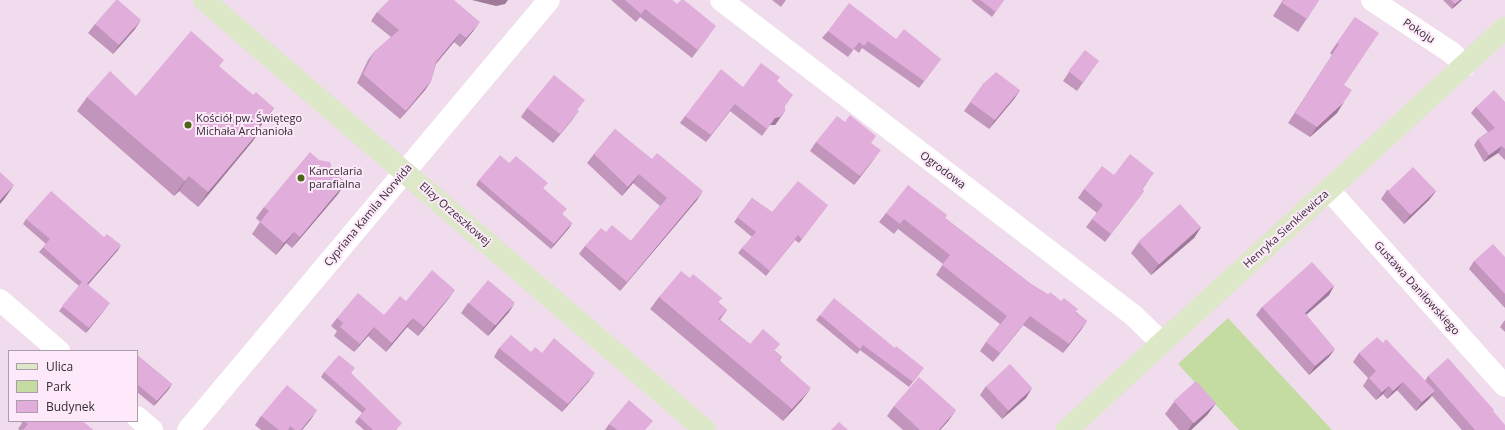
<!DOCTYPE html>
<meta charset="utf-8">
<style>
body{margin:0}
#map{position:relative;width:1505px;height:430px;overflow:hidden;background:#f0dced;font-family:"Open Sans",sans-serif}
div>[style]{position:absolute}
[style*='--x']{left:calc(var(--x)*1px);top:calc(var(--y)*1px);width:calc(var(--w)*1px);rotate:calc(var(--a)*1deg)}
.green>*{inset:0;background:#c4dca1}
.street>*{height:22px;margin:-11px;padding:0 11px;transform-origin:11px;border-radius:11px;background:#fff}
.secondary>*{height:22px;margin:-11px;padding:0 11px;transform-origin:11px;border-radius:11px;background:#dce8c7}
.wall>*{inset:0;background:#c295bc}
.shaded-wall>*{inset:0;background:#9e7999}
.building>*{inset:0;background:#e1addb;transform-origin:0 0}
.dots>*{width:11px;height:11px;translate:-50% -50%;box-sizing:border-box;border:2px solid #fde9fa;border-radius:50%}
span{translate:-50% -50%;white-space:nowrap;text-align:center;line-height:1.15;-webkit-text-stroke:4px #fde9fa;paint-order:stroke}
.street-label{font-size:11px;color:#342c33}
.poi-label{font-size:11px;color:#342c33}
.left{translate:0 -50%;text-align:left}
.legend{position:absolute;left:8px;top:350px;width:130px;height:72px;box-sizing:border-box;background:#fde9fa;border:1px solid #ad9daa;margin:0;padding:5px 7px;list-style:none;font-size:12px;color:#342c33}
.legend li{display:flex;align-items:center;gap:8px;height:20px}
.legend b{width:20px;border:1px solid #ad9daa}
</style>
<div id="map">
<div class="green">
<i style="clip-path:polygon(1228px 318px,1332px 430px,1239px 430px,1178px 364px)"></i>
</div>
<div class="street">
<i style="--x:721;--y:0;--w:519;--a:37.4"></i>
<i style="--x:1133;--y:315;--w:40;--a:44"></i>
<i style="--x:1372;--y:0;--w:96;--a:33.5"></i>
<i style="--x:1452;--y:53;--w:18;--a:45"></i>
<i style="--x:1329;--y:190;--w:263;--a:48.1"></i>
<i style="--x:0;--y:300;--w:78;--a:40.8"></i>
<i style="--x:137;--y:417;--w:20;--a:41"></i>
<i style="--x:188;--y:430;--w:561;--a:-49.99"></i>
</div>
<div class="secondary">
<i style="--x:204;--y:0;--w:660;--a:40.64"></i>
<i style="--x:1067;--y:430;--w:595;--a:-42.55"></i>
</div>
<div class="wall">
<i style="clip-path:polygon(611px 0,672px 0,710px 34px,692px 58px,640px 17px,636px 22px)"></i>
<i style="clip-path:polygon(772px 0,786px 0,781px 7px)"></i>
<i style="clip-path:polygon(972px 0,1004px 0,992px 17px,972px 1px)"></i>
<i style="clip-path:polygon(1283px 0,1319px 0,1298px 32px,1273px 16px)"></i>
<i style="clip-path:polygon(1443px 0,1462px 0,1452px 9px)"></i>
<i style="clip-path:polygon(377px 12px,474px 30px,460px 47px,454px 42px,436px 64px,431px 81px,425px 90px,400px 119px,357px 83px,368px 60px,374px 52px,391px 37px,371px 21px)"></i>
<i style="clip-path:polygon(1355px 17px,1344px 85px,1337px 113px,1310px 137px,1288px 123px,1332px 55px,1330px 53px)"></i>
<i style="clip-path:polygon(95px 24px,135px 29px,113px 54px,88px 33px)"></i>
<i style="clip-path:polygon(828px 31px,896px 39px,941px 59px,919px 88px,862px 48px,859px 53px,854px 49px,848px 57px,822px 38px)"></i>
<i style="clip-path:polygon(219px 67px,253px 95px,274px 108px,260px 126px,252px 142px,198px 207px,179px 191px,174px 196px,77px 111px,87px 97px,136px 96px)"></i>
<i style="clip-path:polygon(1092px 70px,1077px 91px,1063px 81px,1069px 72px)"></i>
<i style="clip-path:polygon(777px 81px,785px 107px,780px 118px,775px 125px,770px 125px,762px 136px,730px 111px,706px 142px,680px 123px,685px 116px,743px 87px)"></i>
<i style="clip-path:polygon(984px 83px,1020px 90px,1014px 99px,989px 129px,964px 111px)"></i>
<i style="clip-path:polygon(1505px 102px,1505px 160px,1498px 153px,1484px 162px,1474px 145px,1478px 139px,1488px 132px,1471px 113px,1476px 107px)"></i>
<i style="clip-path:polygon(527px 108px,578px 110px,572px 120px,553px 143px,521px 117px)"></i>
<i style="clip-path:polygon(615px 129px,697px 200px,620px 291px,579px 254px,585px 246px,606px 232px,631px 241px,660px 206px,633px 183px,622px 196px,587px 163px,594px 154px)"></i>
<i style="clip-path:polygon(816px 142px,871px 143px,874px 159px,854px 185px,810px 151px)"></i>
<i style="clip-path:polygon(509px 163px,544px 189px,563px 215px,572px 223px,569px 228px,551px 249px,476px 185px,479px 180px)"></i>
<i style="clip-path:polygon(1114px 175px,1148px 181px,1142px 190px,1144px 191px,1138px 199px,1105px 242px,1086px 227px,1097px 213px,1078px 198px,1084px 189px)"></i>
<i style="clip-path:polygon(1387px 190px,1436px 191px,1429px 200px,1404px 224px,1381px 199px)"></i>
<i style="clip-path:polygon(338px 194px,292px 248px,286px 243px,276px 255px,252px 234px,260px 222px,256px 218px,264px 207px)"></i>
<i style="clip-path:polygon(752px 198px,772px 212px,828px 205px,799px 243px,795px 240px,766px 276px,738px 253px,742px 248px,752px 237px,734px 222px)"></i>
<i style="clip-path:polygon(886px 213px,945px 218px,1031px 284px,1076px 312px,1087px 321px,1063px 353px,1023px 325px,993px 362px,980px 351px,986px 342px,1000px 324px,936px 275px,943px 264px,898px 229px,894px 234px,879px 222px)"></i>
<i style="clip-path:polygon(26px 219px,118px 250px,88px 285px,106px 308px,86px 333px,59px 311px,79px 286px,39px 252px,46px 244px,23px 224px)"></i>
<i style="clip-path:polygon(1201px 227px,1194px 238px,1151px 275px,1131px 253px,1139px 242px)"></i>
<i style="clip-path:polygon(1505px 257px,1505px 308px,1469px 269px,1474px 261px)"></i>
<i style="clip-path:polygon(690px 278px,722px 298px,718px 302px,727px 310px,720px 320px,750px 344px,775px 351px,782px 357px,780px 360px,802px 400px,783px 421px,650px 309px,659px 297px)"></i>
<i style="clip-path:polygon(1334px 286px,1329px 295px,1306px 315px,1329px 357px,1309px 375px,1256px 315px,1262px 307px)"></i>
<i style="clip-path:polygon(449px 298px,418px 336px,407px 327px,386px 352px,368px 336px,354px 352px,334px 336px,337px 331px,331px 326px,337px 318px,384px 315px,406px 301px)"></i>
<i style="clip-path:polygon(468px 303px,509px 312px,488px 336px,461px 313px)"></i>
<i style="clip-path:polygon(820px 315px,920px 373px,909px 387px,860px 350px,857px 354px,816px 320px)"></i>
<i style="clip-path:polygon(1505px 320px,1505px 332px,1500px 327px)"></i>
<i style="clip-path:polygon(1383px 343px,1425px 381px,1428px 376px,1493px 412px,1505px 430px,1462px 430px,1432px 396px,1429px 399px,1416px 411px,1397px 390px,1387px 399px,1383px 394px,1376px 400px,1363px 386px,1368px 378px,1353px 362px,1359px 353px)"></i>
<i style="clip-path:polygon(499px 348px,531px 352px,542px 353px,589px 381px,562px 412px,494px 357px)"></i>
<i style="clip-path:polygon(137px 355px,172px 384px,154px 406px,137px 392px)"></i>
<i style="clip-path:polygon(324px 372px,351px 373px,397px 430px,364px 430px,355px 422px,362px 413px,321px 377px)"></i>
<i style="clip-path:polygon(986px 386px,1026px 398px,1002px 419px,980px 395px)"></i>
<i style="clip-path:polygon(1174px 402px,1216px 403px,1207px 415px,1191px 430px,1179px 430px,1165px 414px)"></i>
<i style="clip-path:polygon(894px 406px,949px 420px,940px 430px,903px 430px,887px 416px)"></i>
<i style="clip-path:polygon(261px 416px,311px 419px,302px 430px,261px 430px,255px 425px)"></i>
<i style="clip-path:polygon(20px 421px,82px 421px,93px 430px,20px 430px,18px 429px,22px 423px)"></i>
<i style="clip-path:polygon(609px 424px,646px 430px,605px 430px)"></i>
</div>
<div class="shaded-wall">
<i style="clip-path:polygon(472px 0,508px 0,505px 4px,496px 6px)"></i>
<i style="clip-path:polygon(1460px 0,1462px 0,1452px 9px,1455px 4px)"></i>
<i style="clip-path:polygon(141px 20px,135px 29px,113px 54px,119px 45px)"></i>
<i style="clip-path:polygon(480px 22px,474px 30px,460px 47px,466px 38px)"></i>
<i style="clip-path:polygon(460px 33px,454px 42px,430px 70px,436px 62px)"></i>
<i style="clip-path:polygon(431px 81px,425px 90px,400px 119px,406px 111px)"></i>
<i style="clip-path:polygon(1020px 90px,1014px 99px,989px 129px,995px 120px)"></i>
<i style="clip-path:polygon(1344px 102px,1337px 113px,1310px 137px,1317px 127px)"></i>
<i style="clip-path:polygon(735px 104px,730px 111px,706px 142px,711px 135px)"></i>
<i style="clip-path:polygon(274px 108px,264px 122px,249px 140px,259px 125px)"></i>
<i style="clip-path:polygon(579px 111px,572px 120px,553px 143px,560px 134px)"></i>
<i style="clip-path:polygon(785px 111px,775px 125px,770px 125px,762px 136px,775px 118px)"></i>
<i style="clip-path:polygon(262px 128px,252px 142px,198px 207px,208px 192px)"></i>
<i style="clip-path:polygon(1502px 146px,1498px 153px,1484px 162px,1489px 155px)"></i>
<i style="clip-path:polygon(881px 150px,874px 159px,854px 185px,860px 176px)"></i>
<i style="clip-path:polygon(639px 174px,633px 183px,622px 196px,628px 187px)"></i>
<i style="clip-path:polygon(189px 176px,179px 191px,174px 196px,185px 181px)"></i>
<i style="clip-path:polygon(346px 182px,338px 194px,292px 248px,300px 237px)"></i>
<i style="clip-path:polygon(14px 185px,5px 198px,0 204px,0 200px)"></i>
<i style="clip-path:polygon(703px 191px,697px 200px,620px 291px,627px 282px)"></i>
<i style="clip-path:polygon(1436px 191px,1429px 200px,1404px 224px,1410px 215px)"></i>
<i style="clip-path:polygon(572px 223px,569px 228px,551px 249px,554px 244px)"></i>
<i style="clip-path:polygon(1201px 227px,1194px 238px,1151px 275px,1159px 264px)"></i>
<i style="clip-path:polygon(294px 232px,286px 243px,276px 255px,284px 243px)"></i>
<i style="clip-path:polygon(121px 245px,118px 250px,84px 289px,87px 284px)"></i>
<i style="clip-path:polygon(1334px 286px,1329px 295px,1299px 321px,1305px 313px)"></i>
<i style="clip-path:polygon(455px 290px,449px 298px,418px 336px,424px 327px)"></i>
<i style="clip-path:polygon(110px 303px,86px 333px,89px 328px)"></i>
<i style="clip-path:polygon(515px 303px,509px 312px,488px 336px,494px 326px)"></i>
<i style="clip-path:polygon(1030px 316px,1023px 325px,993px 362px,1000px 353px)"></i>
<i style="clip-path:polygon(413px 318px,407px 327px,386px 352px,392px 343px)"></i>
<i style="clip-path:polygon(1087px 321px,1081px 330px,1063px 353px,1069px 344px)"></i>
<i style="clip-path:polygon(374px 327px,368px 336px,354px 352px,360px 344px)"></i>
<i style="clip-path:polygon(1335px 349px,1329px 357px,1309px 375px,1315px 366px)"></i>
<i style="clip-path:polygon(595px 373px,589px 381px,562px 412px,568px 404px)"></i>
<i style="clip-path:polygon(1403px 382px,1397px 390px,1387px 399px,1393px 391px)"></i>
<i style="clip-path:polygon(172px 384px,169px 389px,154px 406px,157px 401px)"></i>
<i style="clip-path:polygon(1389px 386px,1383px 394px,1376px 400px,1382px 392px)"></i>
<i style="clip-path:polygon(811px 388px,802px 400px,783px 421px,792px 409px)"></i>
<i style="clip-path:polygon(1032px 388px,1026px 398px,1002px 419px,1009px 410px)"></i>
<i style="clip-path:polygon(1435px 391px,1429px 399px,1416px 411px,1422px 402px)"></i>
<i style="clip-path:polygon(1216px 403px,1207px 415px,1191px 430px,1188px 430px,1193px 423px)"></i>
<i style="clip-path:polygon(317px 410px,311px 419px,302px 430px,301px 430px)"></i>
<i style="clip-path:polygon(956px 410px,949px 420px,940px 430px,939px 430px)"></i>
</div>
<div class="building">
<i style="clip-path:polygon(116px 0,118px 0,141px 20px,119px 45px,95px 24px)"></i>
<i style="clip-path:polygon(389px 0,454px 0,480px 22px,466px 38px,460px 33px,436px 62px,431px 81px,406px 111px,363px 74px,374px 52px,399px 30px,377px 12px)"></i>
<i style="clip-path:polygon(625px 0,672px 0,677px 4px,681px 0,684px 0,716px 26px,698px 50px,645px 9px,641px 14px)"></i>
<i style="clip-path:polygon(980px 0,1004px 0,996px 12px)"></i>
<i style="clip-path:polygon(1284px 0,1319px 0,1307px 19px,1282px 3px)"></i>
<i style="clip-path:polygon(1451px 0,1460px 0,1455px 4px)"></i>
<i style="clip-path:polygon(849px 3px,896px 39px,904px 29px,941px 59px,924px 81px,868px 41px,864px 46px,859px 42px,853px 50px,828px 31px)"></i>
<i style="clip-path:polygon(1355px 17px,1379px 33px,1344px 85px,1352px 90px,1344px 102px,1317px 127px,1295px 113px,1339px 44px,1337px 43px)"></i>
<i style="clip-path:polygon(191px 31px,224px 60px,219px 66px,253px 95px,256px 92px,274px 108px,259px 125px,262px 128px,208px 192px,189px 176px,185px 181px,87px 97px,110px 71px,136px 96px)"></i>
<i style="left:1085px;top:50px;width:18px;height:27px;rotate:38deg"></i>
<i style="clip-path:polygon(761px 63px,780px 77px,777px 81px,793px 95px,785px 106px,785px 111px,780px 117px,775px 118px,767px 129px,735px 104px,711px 135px,685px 116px,721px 69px,743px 87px)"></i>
<i style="clip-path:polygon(996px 72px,1020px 90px,995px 120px,970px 102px,984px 83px)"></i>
<i style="clip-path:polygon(554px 75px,585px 100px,577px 110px,579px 111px,560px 134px,527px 108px)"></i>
<i style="clip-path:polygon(1494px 90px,1505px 102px,1505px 149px,1502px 146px,1489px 155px,1478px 139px,1495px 128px,1476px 107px)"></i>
<i style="clip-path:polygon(850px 115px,876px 136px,871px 143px,881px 150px,860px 176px,816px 142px,837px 116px,845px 122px)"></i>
<i style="clip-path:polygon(615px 129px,652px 159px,657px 153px,703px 191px,627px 282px,585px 246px,601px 228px,606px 232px,612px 225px,631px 241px,667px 198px,639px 174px,628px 187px,594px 154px)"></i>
<i style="clip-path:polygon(310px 152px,319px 160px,330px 162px,333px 172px,346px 182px,300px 237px,294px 232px,284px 243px,260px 222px,269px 211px,264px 207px)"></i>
<i style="clip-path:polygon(1130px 154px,1154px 173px,1142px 189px,1144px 191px,1111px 234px,1092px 219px,1103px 205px,1084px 189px,1102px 166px,1114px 175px)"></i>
<i style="clip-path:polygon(500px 155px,509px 163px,516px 156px,548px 183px,543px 188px,567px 209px,562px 214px,572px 223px,554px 244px,479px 180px)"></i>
<i style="left:1413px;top:167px;width:33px;height:35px;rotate:46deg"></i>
<i style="clip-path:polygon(0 172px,14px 185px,0 200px)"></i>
<i style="clip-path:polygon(798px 181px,828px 205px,802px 239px,798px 235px,770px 271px,742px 248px,756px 232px,737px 217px,752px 198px,772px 212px)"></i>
<i style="clip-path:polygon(908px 185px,947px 215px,945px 218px,1031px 284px,1048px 295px,1050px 292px,1061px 301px,1064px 298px,1078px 309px,1075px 312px,1087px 321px,1069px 344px,1030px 316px,1000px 353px,986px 342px,1007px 316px,942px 265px,950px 255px,904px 219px,900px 224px,886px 213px)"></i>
<i style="clip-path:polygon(51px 191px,104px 237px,107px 234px,121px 245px,87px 284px,110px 303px,89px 328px,62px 306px,82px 282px,43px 247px,50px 239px,26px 219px)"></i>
<i style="left:1180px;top:204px;width:31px;height:56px;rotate:48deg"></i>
<i style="clip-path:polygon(1493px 244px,1505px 257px,1505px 294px,1474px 261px)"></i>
<i style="clip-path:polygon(1312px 262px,1334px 286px,1305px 313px,1335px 349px,1315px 366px,1262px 307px)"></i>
<i style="clip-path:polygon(432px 270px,455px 290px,424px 327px,413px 318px,392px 343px,374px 327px,360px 344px,340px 327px,343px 323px,337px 318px,358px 293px,384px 315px,400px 296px,406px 301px)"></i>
<i style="clip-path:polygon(681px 271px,690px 278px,693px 274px,722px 298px,718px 302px,727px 310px,718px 319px,750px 344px,763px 329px,780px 344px,774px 351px,782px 357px,779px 360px,811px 388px,792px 409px,659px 297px)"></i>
<i style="left:488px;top:280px;width:35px;height:30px;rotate:40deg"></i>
<i style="clip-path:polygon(834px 298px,895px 348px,896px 346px,924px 368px,913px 382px,863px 345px,860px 349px,820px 315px)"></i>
<i style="clip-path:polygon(511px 335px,531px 352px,535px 347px,542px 353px,554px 338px,595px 373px,568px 404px,499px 348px)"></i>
<i style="clip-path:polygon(1377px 337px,1383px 343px,1386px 339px,1435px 391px,1422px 402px,1403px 382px,1393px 391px,1389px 386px,1382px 392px,1369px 378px,1376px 371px,1359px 353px)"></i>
<i style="clip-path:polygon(137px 355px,172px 384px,157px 401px,137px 384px)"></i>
<i style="clip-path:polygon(339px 355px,355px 368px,351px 373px,402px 423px,396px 430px,373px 430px,359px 417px,366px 409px,324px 372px)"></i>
<i style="clip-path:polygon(1448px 358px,1494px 410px,1493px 411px,1505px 425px,1505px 430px,1475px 430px,1428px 376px)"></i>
<i style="left:1010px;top:364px;width:33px;height:33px;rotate:47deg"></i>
<i style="clip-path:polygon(919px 377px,956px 410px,939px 430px,920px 430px,894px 406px)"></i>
<i style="left:1196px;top:381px;width:30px;height:30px;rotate:48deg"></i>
<i style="clip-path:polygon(287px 385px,317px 410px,301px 430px,295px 430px,290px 426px,288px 430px,279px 430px,261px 416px)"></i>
<i style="clip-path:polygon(629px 400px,653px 421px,645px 430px,617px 430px,609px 424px)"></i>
<i style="clip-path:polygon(24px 421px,82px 421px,93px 430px,23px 430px,28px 424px)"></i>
<i style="clip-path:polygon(839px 422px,848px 430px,831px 430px)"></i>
</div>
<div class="dots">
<i style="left:188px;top:125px;background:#4c6515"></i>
<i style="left:301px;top:178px;background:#4c6515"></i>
</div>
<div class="street-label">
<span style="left:1419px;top:31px;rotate:33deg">Pokoju</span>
<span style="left:943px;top:170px;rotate:37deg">Ogrodowa</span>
<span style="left:455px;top:214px;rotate:41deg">Elizy Orzeszkowej</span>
<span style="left:368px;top:215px;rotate:-50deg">Cypriana Kamila Norwida</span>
<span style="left:1286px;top:229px;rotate:-42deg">Henryka Sienkiewicza</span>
<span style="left:1417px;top:288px;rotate:48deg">Gustawa Daniłowskiego</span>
</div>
<div class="poi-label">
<span class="left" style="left:196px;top:125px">Kościół pw. Świętego<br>Michała Archanioła</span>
<span class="left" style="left:309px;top:178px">Kancelaria<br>parafialna</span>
</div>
<ul class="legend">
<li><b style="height:5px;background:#dce8c7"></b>Ulica</li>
<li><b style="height:11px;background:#c4dca1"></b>Park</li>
<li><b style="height:11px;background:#e1addb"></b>Budynek</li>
</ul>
</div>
